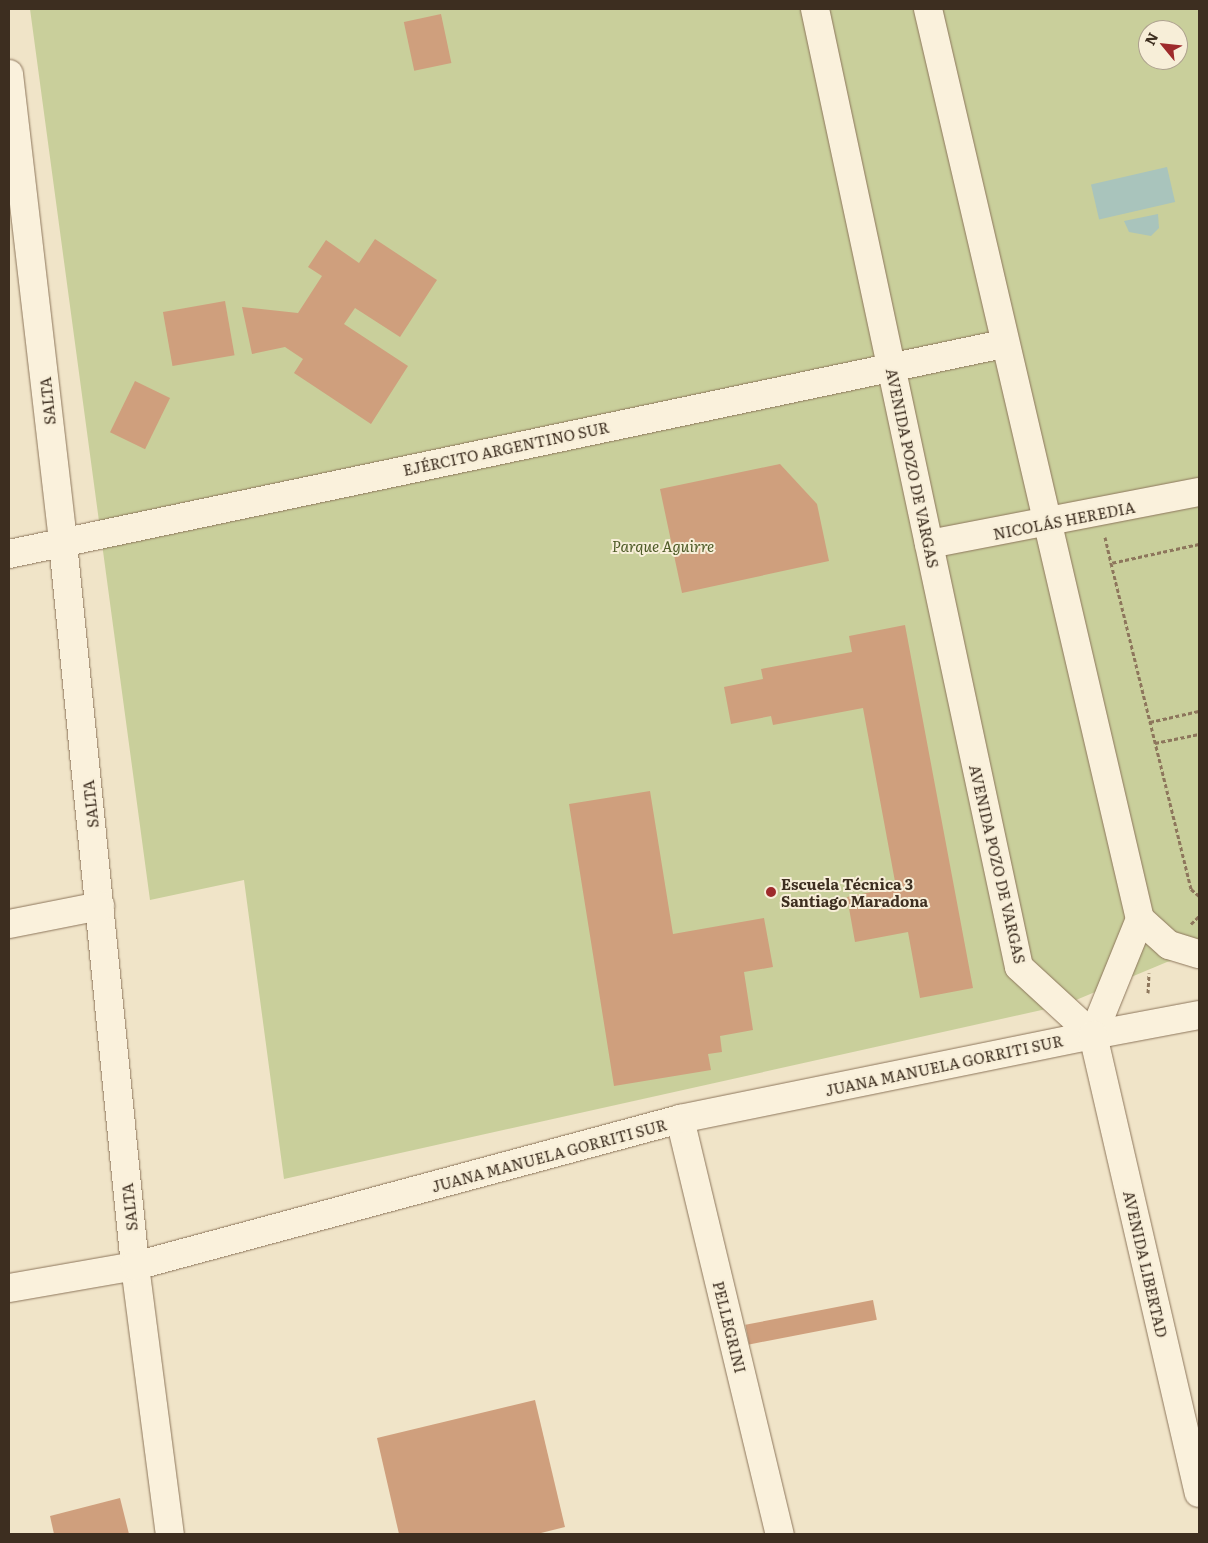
<!DOCTYPE html>
<meta charset="utf-8">
<style>
body{margin:0}
#map{position:relative;width:1208px;height:1543px;overflow:hidden;background:#f0e4c8;font-family:Literata,serif}
div>[style]{position:absolute}
[style*='--x']{left:calc(var(--x)*1px);top:calc(var(--y)*1px);width:calc(var(--w)*1px);rotate:calc(var(--a)*1deg)}
.green>*{inset:0;background:#c9cf9b}
.water>*{inset:0;background:#a9c4bc;transform-origin:0 0}
.building>*{inset:0;background:#cf9f7d;transform-origin:0 0}
.path>*{height:3px;margin-top:-1.5px;transform-origin:0;background:repeating-linear-gradient(90deg,#8d765c 0 4px,transparent 0 6.5px)}
.roads{filter:drop-shadow(0 0 1px #8d765c) drop-shadow(0 0 1px #8d765c)}
.minor>*{height:28px;margin:-14px;padding:0 14px;transform-origin:14px;border-radius:14px;background:#faf1dc}
.tertiary>*{height:28px;margin:-14px;padding:0 14px;transform-origin:14px;border-radius:14px;background:#faf1dc}
.secondary>*{height:28px;margin:-14px;padding:0 14px;transform-origin:14px;border-radius:14px;background:#faf1dc}
.dots>*{width:14px;height:14px;translate:-50% -50%;box-sizing:border-box;border:2px solid #f7eed8;border-radius:50%}
span{translate:-50% -50%;white-space:nowrap;text-align:center;line-height:1.15;-webkit-text-stroke:4px #f7eed8;paint-order:stroke}
.street-label{font-size:15px;color:#3d2e20}
.park-label{font-size:15px;color:#4d5a26;font-style:italic}
.poi-label{font-size:15px;color:#3d2e20;font-weight:700}
.left{translate:0 -50%;text-align:left}
.frame{position:absolute;inset:0;border:10px solid #3d2e20;pointer-events:none}
.north{position:absolute;left:1138px;top:20px;width:50px;height:50px;box-sizing:border-box;background:#f7eed8;border:1px solid #ada18e;border-radius:50%;rotate:298deg;font-size:14px;font-weight:700;line-height:20px;text-align:center;color:#3d2e20}
.north::after{content:'';display:block;margin:auto;width:18px;height:22px;background:#9e2a2b;clip-path:polygon(50% 0,100% 100%,50% 72%,0 100%)}
</style>
<div id="map">
<div class="green">
<i style="clip-path:polygon(evenodd,30px 9px,1199px 9px,1199px 954px,1167px 962px,1064px 1005px,284px 1179px,244px 880px,150px 900px,30px 9px,1148px 30px,1178px 30px,1178px 60px,1148px 60px,1148px 30px)"></i>
</div>
<div class="water">
<i style="left:1167px;top:167px;width:36px;height:78px;rotate:77deg"></i>
<i style="clip-path:polygon(1158px 214px,1159px 228px,1151px 236px,1129px 232px,1124px 221px)"></i>
</div>
<div class="building">
<i style="left:441px;top:14px;width:50px;height:38px;rotate:78deg"></i>
<i style="clip-path:polygon(375px 239px,437px 280px,400px 337px,355px 308px,344px 324px,408px 366px,371px 424px,294px 373px,303px 359px,285px 347px,252px 354px,242px 307px,298px 313px,322px 276px,308px 267px,326px 240px,359px 263px)"></i>
<i style="left:225px;top:301px;width:55px;height:63px;rotate:80deg"></i>
<i style="left:135px;top:381px;width:39px;height:57px;rotate:26deg"></i>
<i style="clip-path:polygon(780px 464px,817px 504px,829px 561px,682px 593px,660px 489px)"></i>
<i style="clip-path:polygon(905px 625px,973px 988px,920px 998px,908px 932px,855px 942px,847px 897px,896px 887px,863px 708px,773px 725px,771px 716px,731px 724px,724px 687px,763px 679px,761px 669px,852px 652px,849px 636px)"></i>
<i style="clip-path:polygon(650px 791px,673px 934px,764px 918px,773px 967px,744px 972px,753px 1030px,720px 1036px,722px 1052px,708px 1054px,711px 1070px,614px 1086px,569px 804px)"></i>
<i style="left:873px;top:1300px;width:20px;height:130px;rotate:79deg"></i>
<i style="clip-path:polygon(535px 1400px,565px 1527px,537px 1534px,399px 1534px,377px 1438px)"></i>
<i style="clip-path:polygon(120px 1498px,129px 1534px,54px 1534px,50px 1516px)"></i>
</div>
<div class="path">
<i style="--x:1105;--y:537;--w:27;--a:77"></i>
<i style="--x:1199;--y:544;--w:90;--a:167.8"></i>
<i style="--x:1111;--y:563;--w:336;--a:76.2"></i>
<i style="--x:1191;--y:889;--w:11;--a:41"></i>
<i style="--x:1150;--y:722;--w:50;--a:-12.7"></i>
<i style="--x:1155;--y:743;--w:45;--a:-11.6"></i>
<i style="--x:1191;--y:924;--w:11;--a:-45"></i>
<i style="--x:1148;--y:993;--w:20;--a:-87"></i>
</div>
<div class="roads">
<div class="minor">
<i style="--x:9;--y:74;--w:472;--a:83.4"></i>
<i style="--x:63;--y:543;--w:727;--a:84.31"></i>
<i style="--x:135;--y:1266;--w:270;--a:82.6"></i>
<i style="--x:929;--y:544;--w:275;--a:-10.9"></i>
<i style="--x:9;--y:554;--w:1016;--a:-11.93"></i>
<i style="--x:9;--y:924;--w:93;--a:-11.2"></i>
<i style="--x:680;--y:1119;--w:427;--a:76.5"></i>
<i style="--x:9;--y:1288;--w:128;--a:-9.9"></i>
<i style="--x:135;--y:1266;--w:564;--a:-15.09"></i>
<i style="--x:680;--y:1119;--w:421;--a:-11.5"></i>
</div>
<div class="tertiary">
<i style="--x:1140;--y:919;--w:39;--a:42"></i>
<i style="--x:1169;--y:945;--w:31;--a:17"></i>
<i style="--x:1093;--y:1035;--w:108;--a:-10.7"></i>
</div>
<div class="secondary">
<i style="--x:815;--y:9;--w:979;--a:77.98"></i>
<i style="--x:1019;--y:967;--w:100;--a:42.6"></i>
<i style="--x:928;--y:9;--w:934;--a:76.89"></i>
<i style="--x:1140;--y:919;--w:125;--a:112.1"></i>
<i style="--x:1093;--y:1035;--w:470;--a:77"></i>
</div>
</div>
<div class="dots">
<i style="left:771px;top:892px;background:#9e2a2b"></i>
</div>
<div class="street-label">
<span style="left:47px;top:401px;rotate:-96deg">SALTA</span>
<span style="left:506px;top:448px;rotate:-12deg">EJÉRCITO ARGENTINO SUR</span>
<span style="left:913px;top:468px;rotate:78deg">AVENIDA POZO DE VARGAS</span>
<span style="left:1064px;top:520px;rotate:-11deg">NICOLÁS HEREDIA</span>
<span style="left:90px;top:804px;rotate:-96deg">SALTA</span>
<span style="left:998px;top:864px;rotate:77deg">AVENIDA POZO DE VARGAS</span>
<span style="left:944px;top:1065px;rotate:-12deg">JUANA MANUELA GORRITI SUR</span>
<span style="left:549px;top:1155px;rotate:-15deg">JUANA MANUELA GORRITI SUR</span>
<span style="left:129px;top:1207px;rotate:-96deg">SALTA</span>
<span style="left:1146px;top:1264px;rotate:77deg">AVENIDA LIBERTAD</span>
<span style="left:730px;top:1327px;rotate:76deg">PELLEGRINI</span>
</div>
<div class="park-label">
<span style="left:663px;top:546px">Parque Aguirre</span>
</div>
<div class="poi-label">
<span class="left" style="left:781px;top:892px">Escuela Técnica 3<br>Santiago Maradona</span>
</div>
<div class="frame"></div>
<div class="north">N</div>
</div>
